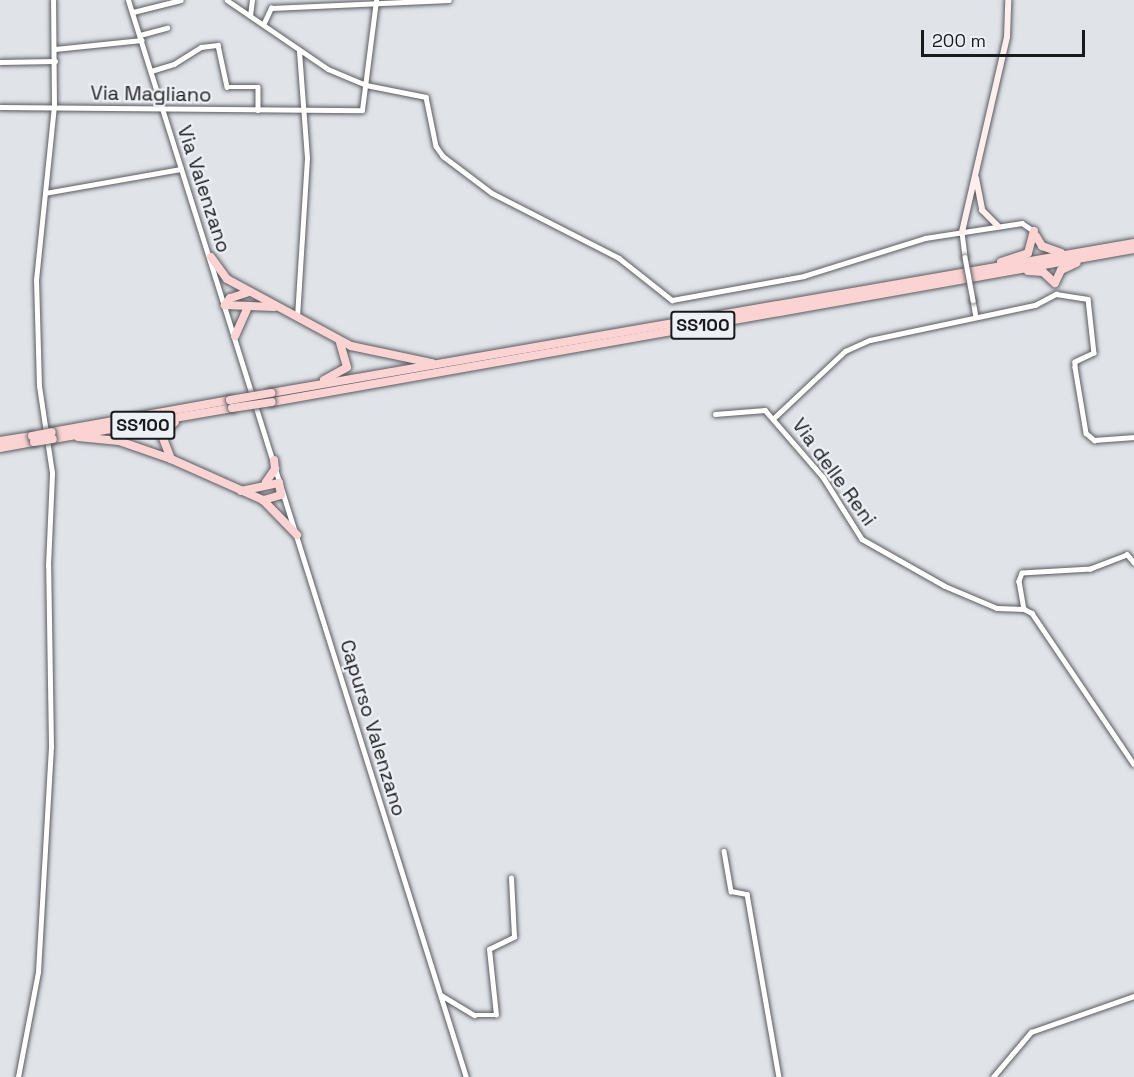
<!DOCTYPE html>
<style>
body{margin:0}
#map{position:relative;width:1134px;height:1077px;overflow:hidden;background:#e0e3e8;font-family:"Space Grotesk",sans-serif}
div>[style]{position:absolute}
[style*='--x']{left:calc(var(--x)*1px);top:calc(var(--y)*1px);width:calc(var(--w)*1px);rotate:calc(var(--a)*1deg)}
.roads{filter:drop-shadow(0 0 2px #595b60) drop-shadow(0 0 2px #595b60)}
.minor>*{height:4.5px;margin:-2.25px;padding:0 2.25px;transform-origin:2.25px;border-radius:2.25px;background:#fff}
.tertiary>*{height:5px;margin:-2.5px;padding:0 2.5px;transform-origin:2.5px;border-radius:2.5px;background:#fff}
.secondary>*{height:6px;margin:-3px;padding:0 3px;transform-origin:3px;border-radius:3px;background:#feeeee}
.trunk>*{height:8px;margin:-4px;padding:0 4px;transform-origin:4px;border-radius:4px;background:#fcd3d3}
.bridges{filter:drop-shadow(0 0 2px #595b60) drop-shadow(0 0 2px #595b60)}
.minor-bridge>*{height:4.5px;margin:-2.25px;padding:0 2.25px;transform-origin:2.25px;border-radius:2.25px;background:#fff}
.trunk-bridge>*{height:8px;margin:-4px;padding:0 4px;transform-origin:4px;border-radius:4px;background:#fcd3d3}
span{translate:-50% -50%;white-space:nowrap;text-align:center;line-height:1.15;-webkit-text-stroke:4.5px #edf0f5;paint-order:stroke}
.shield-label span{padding:2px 4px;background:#edf0f5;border:2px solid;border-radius:4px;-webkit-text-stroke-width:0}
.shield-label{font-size:18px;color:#191a1c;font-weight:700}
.street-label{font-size:20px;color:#191a1c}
.scale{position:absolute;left:921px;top:30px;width:164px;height:27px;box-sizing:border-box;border:3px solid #191a1c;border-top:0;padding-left:8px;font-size:18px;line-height:21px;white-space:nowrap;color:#191a1c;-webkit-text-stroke:4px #edf0f5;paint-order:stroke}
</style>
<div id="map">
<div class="roads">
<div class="minor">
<i style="--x:227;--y:0;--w:122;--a:34.3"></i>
<i style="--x:328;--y:69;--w:41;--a:22.8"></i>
<i style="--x:366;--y:85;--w:61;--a:11.3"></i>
<i style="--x:426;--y:97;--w:50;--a:78.5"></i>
<i style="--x:436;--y:146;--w:12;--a:55"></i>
<i style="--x:443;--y:156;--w:61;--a:37.1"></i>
<i style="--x:492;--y:193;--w:143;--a:27.1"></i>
<i style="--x:619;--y:258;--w:68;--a:38.4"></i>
<i style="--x:672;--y:300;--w:134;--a:-10.3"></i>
<i style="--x:804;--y:276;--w:127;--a:-17.4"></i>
<i style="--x:925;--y:238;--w:98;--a:-8.8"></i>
<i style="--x:1022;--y:223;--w:14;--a:34"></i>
<i style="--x:133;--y:12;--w:49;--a:-14"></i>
<i style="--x:250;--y:16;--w:16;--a:-83"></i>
<i style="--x:263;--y:25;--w:19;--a:-65"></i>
<i style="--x:271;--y:8;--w:178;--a:-2.6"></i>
<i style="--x:140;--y:35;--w:28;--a:-15"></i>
<i style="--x:55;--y:49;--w:87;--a:-5.9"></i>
<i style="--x:0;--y:62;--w:55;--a:-1"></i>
<i style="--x:151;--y:71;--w:24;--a:-17"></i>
<i style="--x:174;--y:64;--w:32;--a:-32"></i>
<i style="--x:201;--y:47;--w:17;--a:-7"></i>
<i style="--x:218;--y:45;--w:43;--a:77.9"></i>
<i style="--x:227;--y:87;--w:31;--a:0"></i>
<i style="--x:258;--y:87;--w:23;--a:90"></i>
<i style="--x:0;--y:107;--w:362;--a:0.5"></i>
<i style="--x:362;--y:110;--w:111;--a:-82.7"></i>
<i style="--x:45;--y:193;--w:138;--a:-10"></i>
<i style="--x:962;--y:232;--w:25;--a:83"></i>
<i style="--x:1056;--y:294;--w:32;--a:9"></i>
<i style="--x:1088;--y:299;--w:54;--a:83.7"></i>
<i style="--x:1094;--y:353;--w:21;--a:155"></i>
<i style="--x:1075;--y:362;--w:5;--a:90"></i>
<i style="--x:1075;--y:367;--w:67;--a:80.5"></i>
<i style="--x:1086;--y:433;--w:11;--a:41"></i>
<i style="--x:1094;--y:440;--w:40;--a:-4.3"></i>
<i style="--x:973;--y:300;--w:17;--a:80"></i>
<i style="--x:297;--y:317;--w:159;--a:-86.4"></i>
<i style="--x:307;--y:158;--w:107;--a:-94.3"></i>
<i style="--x:715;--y:414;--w:50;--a:-4.6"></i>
<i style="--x:765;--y:410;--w:89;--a:49.1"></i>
<i style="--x:823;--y:477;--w:73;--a:57.8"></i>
<i style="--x:862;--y:539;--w:95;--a:29.5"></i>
<i style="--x:945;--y:586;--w:56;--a:22.9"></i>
<i style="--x:997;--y:608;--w:27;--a:2"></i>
<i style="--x:775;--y:417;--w:96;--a:-43.3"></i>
<i style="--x:845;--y:351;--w:27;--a:-24"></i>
<i style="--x:870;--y:340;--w:169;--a:-12"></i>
<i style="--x:1035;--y:305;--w:24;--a:-28"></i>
<i style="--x:1134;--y:563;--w:11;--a:-131"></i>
<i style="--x:1127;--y:555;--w:39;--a:159"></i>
<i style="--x:1091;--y:569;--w:69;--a:176.7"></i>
<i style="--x:1022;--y:573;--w:9;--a:111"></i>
<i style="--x:1019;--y:581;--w:28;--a:80"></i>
<i style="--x:1024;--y:609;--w:9;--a:27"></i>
<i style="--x:1032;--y:613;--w:182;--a:56"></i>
<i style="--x:724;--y:851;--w:41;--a:80.1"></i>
<i style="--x:731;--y:891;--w:16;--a:11"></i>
<i style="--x:747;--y:894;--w:186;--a:80.1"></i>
<i style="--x:441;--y:995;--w:39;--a:31"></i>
<i style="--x:474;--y:1015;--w:22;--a:0"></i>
<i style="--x:496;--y:1015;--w:66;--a:-96.1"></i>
<i style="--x:489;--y:949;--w:28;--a:-26"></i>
<i style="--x:514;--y:937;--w:59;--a:-92.9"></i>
<i style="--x:18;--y:1077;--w:107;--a:-79.2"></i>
<i style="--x:38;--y:972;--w:225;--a:-86.7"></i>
<i style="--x:51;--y:747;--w:181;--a:-90.9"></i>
<i style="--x:48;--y:566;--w:93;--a:-87.5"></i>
<i style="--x:52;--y:473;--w:88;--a:-98.5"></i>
<i style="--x:39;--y:386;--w:106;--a:-91.6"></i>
<i style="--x:36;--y:280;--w:174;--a:-84.1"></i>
<i style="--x:54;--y:107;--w:107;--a:-90.5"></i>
<i style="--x:993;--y:1077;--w:59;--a:-49.8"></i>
<i style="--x:1031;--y:1032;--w:109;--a:-19.3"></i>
</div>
<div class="tertiary">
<i style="--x:128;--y:0;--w:1129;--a:72.58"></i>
</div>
<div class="secondary">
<i style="--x:976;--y:178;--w:33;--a:79"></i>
<i style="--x:982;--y:210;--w:23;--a:45"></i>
<i style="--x:962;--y:232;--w:200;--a:-77"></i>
<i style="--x:1007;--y:37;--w:37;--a:-88"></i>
</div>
<div class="trunk">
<i style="--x:1036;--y:236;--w:12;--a:59"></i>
<i style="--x:1042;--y:246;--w:20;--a:20"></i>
<i style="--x:211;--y:257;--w:27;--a:54"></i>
<i style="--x:227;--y:279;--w:141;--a:28.4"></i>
<i style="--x:351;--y:346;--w:83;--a:11.9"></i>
<i style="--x:1001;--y:262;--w:28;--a:-18"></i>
<i style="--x:1028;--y:253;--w:23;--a:-75"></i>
<i style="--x:1028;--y:271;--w:15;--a:4"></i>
<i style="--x:1043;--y:272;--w:16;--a:43"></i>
<i style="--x:1055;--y:283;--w:14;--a:-65"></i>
<i style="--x:1061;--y:270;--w:17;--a:-25"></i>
<i style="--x:249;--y:292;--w:20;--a:162"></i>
<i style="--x:230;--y:298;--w:9;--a:126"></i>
<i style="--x:225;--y:305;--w:49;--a:2.3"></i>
<i style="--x:235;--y:336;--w:30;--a:-66"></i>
<i style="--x:324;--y:380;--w:26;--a:-29"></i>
<i style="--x:347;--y:367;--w:26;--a:-106"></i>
<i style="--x:271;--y:393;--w:876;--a:-9.86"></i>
<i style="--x:272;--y:402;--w:875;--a:-10.06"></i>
<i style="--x:52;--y:432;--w:181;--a:-10.2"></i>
<i style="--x:78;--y:437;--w:41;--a:5.6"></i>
<i style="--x:119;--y:441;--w:55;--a:19.1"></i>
<i style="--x:171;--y:459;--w:101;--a:24"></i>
<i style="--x:263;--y:500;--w:49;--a:45.8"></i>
<i style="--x:53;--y:439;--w:182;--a:-9.8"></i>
<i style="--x:0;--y:441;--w:32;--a:-9"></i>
<i style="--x:0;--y:448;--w:35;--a:-10"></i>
<i style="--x:171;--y:459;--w:26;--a:-111"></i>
<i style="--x:162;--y:435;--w:18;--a:-45"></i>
<i style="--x:266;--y:482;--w:16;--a:-55"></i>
<i style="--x:275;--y:469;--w:9;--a:-96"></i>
<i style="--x:241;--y:491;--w:39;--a:-12"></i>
<i style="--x:279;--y:483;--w:12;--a:81"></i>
<i style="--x:281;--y:495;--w:19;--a:164"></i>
</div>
</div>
<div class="bridges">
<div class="minor-bridge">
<i style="--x:965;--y:257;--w:44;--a:79.5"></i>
</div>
<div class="trunk-bridge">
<i style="--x:230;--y:400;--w:42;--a:-9.7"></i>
<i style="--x:232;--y:408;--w:40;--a:-8.5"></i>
<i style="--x:32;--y:436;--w:20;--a:-11"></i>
<i style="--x:34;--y:442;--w:19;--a:-9"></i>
</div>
</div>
<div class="shield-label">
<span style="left:703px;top:325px">SS100</span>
<span style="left:143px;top:425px">SS100</span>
</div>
<div class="street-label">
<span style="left:151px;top:94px;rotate:1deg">Via Magliano</span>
<span style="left:204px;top:189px;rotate:72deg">Via Valenzano</span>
<span style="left:834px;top:472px;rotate:54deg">Via delle Reni</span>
<span style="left:373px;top:728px;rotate:73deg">Capurso Valenzano</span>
</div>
<div class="scale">200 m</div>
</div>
